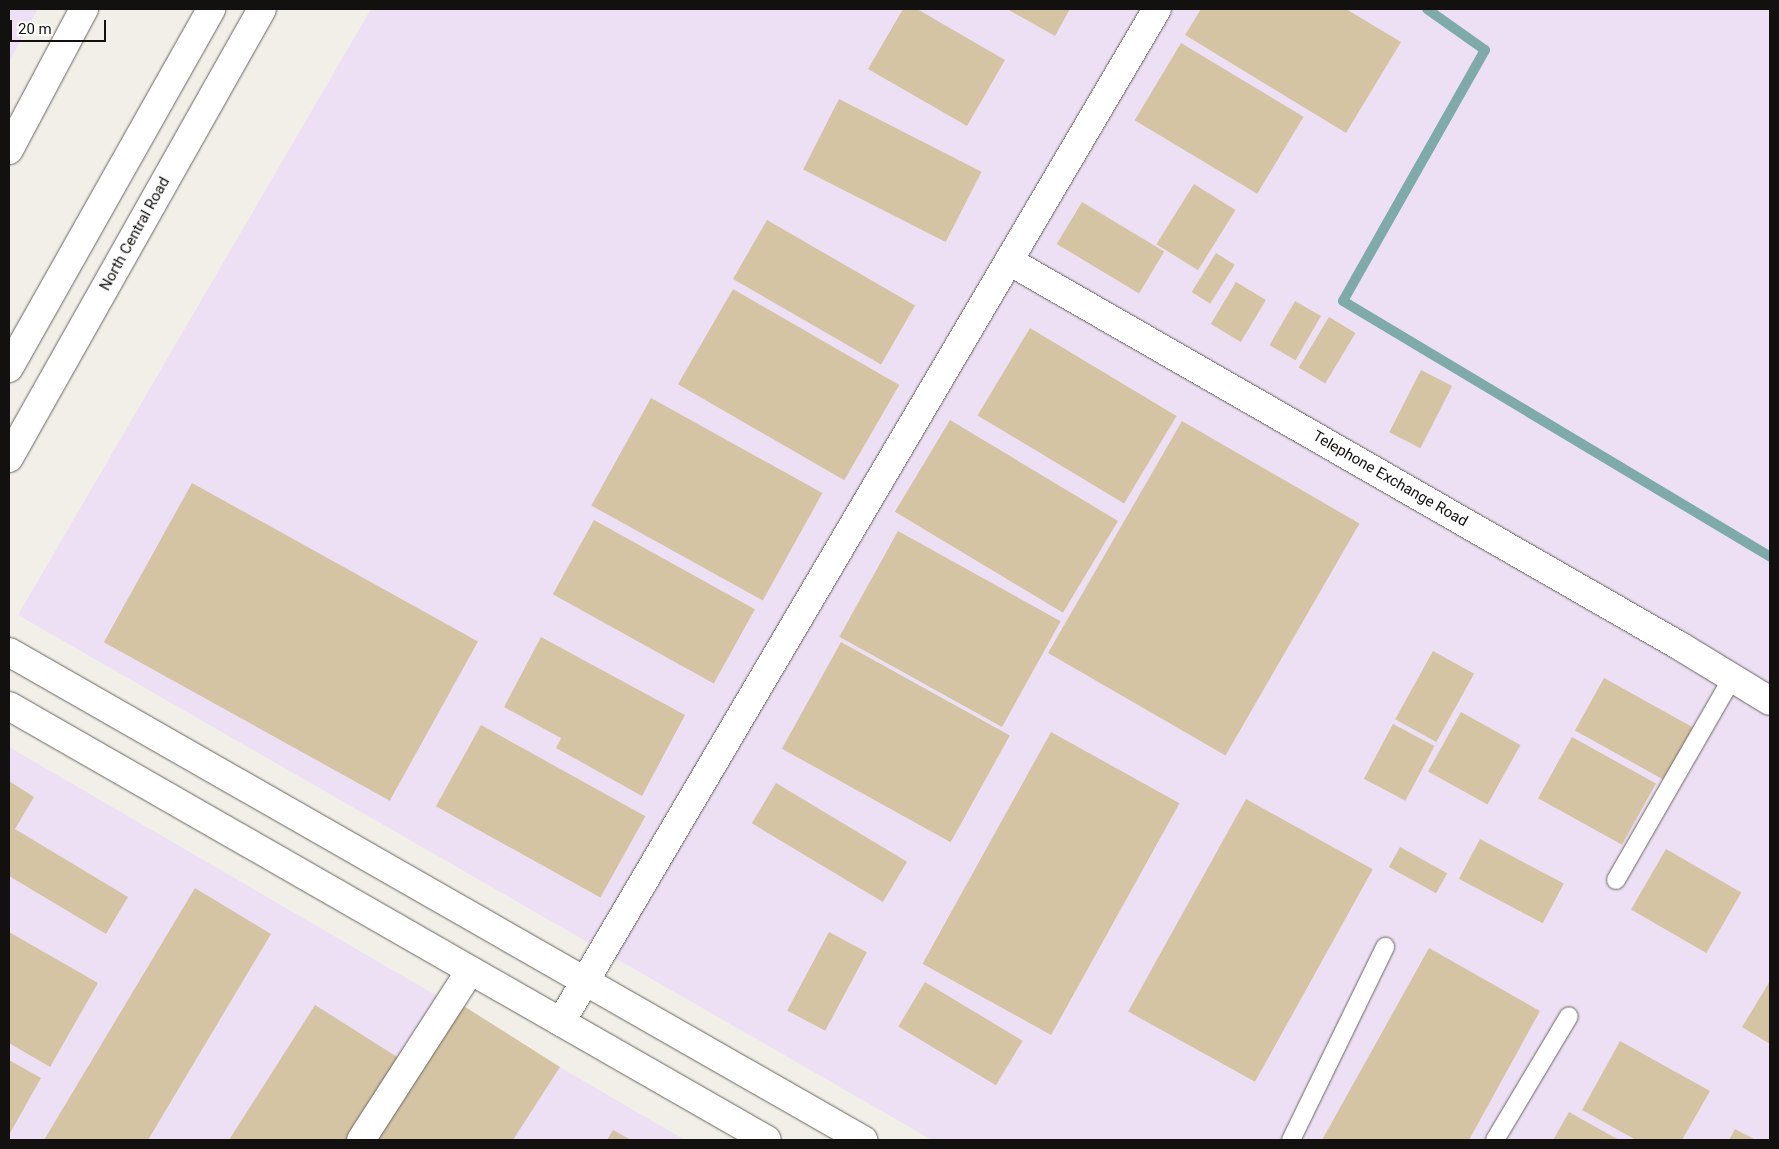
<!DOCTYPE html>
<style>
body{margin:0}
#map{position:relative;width:1779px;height:1149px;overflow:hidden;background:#f2efe9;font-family:Roboto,sans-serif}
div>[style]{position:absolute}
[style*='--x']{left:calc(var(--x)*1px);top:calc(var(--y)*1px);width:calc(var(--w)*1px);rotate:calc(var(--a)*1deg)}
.industrial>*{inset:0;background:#ede0f4}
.stream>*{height:10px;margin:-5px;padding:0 5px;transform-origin:5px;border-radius:5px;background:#7eaaaa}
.building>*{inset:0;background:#d5c4a4;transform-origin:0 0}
.roads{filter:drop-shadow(0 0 1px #696661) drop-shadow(0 0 1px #696661)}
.lane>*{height:18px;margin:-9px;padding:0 9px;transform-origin:9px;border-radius:9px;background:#fff}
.street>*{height:28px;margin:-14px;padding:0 14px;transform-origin:14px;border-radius:14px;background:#fff}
.secondary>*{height:28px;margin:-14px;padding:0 14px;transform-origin:14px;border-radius:14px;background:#fff}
span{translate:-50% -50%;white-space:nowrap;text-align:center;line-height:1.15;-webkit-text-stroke:4px #fff;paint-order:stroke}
.street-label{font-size:15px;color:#12110f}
.frame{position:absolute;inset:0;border:10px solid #12110f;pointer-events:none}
.scale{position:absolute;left:10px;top:20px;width:96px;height:22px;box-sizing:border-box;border:2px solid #12110f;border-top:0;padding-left:6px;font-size:15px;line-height:18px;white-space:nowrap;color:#12110f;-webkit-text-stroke:4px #fff;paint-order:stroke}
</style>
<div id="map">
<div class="industrial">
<i style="clip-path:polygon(9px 9px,38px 9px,9px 62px)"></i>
<i style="clip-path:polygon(371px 9px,1770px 9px,1770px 1140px,932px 1140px,18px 615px)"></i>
<i style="clip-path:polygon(9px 747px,685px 1140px,9px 1140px)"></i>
</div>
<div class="stream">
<i style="--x:1427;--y:9;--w:71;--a:35.3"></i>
<i style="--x:1485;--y:50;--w:288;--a:119.5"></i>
<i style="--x:1343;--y:301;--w:498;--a:30.9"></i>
</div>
<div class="building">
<i style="clip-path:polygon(903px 9px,917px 9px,1005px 60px,967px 126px,868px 69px)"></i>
<i style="clip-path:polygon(1007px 9px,1070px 9px,1055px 36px)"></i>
<i style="clip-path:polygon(1201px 9px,1346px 9px,1401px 42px,1346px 133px,1185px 35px)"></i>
<i style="left:1181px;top:43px;width:143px;height:90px;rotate:31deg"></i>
<i style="left:839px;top:99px;width:160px;height:79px;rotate:27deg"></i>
<i style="left:1194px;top:184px;width:49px;height:71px;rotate:32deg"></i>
<i style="left:1082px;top:202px;width:96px;height:49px;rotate:31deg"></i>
<i style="left:767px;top:220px;width:171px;height:68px;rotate:30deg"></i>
<i style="left:1216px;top:253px;width:22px;height:46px;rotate:32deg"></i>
<i style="left:1236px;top:282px;width:35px;height:49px;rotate:31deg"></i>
<i style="left:733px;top:289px;width:192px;height:110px;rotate:30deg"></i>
<i style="left:1295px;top:301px;width:30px;height:51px;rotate:30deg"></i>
<i style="left:1329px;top:317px;width:31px;height:59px;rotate:31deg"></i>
<i style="left:1030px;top:328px;width:171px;height:102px;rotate:31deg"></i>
<i style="left:1421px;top:370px;width:35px;height:70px;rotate:27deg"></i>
<i style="left:651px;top:398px;width:196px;height:123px;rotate:29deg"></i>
<i style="left:950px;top:420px;width:196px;height:107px;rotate:31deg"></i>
<i style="left:1182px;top:421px;width:205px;height:268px;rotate:30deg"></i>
<i style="left:192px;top:483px;width:327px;height:182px;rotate:29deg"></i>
<i style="left:594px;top:520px;width:184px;height:85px;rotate:29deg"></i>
<i style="left:898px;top:531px;width:186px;height:121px;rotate:29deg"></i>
<i style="clip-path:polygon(541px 637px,685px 715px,642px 796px,556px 748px,561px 738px,504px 707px)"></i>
<i style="left:841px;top:642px;width:193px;height:122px;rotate:29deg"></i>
<i style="left:1433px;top:651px;width:47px;height:78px;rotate:29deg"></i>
<i style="left:1604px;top:678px;width:103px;height:60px;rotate:29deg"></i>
<i style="left:1461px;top:712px;width:68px;height:68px;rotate:29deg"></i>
<i style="left:1393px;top:724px;width:47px;height:62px;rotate:28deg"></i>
<i style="left:481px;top:725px;width:188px;height:93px;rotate:29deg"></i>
<i style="left:1051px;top:732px;width:147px;height:265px;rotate:29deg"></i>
<i style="left:1572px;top:737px;width:96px;height:70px;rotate:29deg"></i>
<i style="clip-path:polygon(9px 781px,34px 797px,15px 829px,128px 897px,106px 934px,9px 876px)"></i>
<i style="left:776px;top:783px;width:153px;height:47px;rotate:31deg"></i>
<i style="left:1246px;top:799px;width:145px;height:243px;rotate:29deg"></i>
<i style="left:1480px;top:839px;width:95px;height:45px;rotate:28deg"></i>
<i style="left:1400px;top:847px;width:54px;height:23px;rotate:29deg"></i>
<i style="left:1666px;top:849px;width:87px;height:70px;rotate:30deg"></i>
<i style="clip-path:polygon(195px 888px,271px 934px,148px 1140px,44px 1140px)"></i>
<i style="clip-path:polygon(9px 932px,98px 983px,50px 1067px,9px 1043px)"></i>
<i style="left:829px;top:932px;width:43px;height:89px;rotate:28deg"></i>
<i style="clip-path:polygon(1429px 948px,1540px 1011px,1469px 1140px,1322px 1140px)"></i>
<i style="clip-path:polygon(1770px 981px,1770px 1044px,1742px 1027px)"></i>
<i style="left:925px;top:982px;width:114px;height:52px;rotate:31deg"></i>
<i style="clip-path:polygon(459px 1003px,560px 1067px,513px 1140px,371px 1140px)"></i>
<i style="clip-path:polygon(315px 1005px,402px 1060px,351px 1140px,229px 1140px)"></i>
<i style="clip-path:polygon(1620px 1041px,1710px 1091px,1682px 1140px,1636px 1140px,1582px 1110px)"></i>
<i style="clip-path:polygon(9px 1060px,41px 1078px,9px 1135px)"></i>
<i style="clip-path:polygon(1569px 1112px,1619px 1140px,1553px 1140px)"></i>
<i style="clip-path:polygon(1735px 1129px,1756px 1140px,1729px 1140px)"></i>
<i style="clip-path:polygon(613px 1130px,631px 1140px,607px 1140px)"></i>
</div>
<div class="roads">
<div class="lane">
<i style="--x:1616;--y:880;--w:233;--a:-60.1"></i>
<i style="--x:1291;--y:1140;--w:215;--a:-64"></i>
<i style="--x:1495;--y:1140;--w:144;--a:-59.2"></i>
</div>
<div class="street">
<i style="--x:9;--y:150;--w:160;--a:-62"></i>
<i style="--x:1009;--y:261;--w:774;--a:29.85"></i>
<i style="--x:1680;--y:646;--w:105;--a:31.4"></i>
<i style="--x:561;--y:1022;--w:1175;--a:-59.53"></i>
<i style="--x:361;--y:1140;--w:201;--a:-57.2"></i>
</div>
<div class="secondary">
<i style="--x:9;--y:368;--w:412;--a:-60.6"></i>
<i style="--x:9;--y:458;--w:515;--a:-60.6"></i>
<i style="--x:9;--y:652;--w:984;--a:29.74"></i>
<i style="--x:9;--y:706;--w:873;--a:29.79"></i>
</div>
</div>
<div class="street-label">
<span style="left:135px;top:234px;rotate:-61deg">North Central Road</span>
<span style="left:1390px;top:479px;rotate:30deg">Telephone Exchange Road</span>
</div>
<div class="frame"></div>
<div class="scale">20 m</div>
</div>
